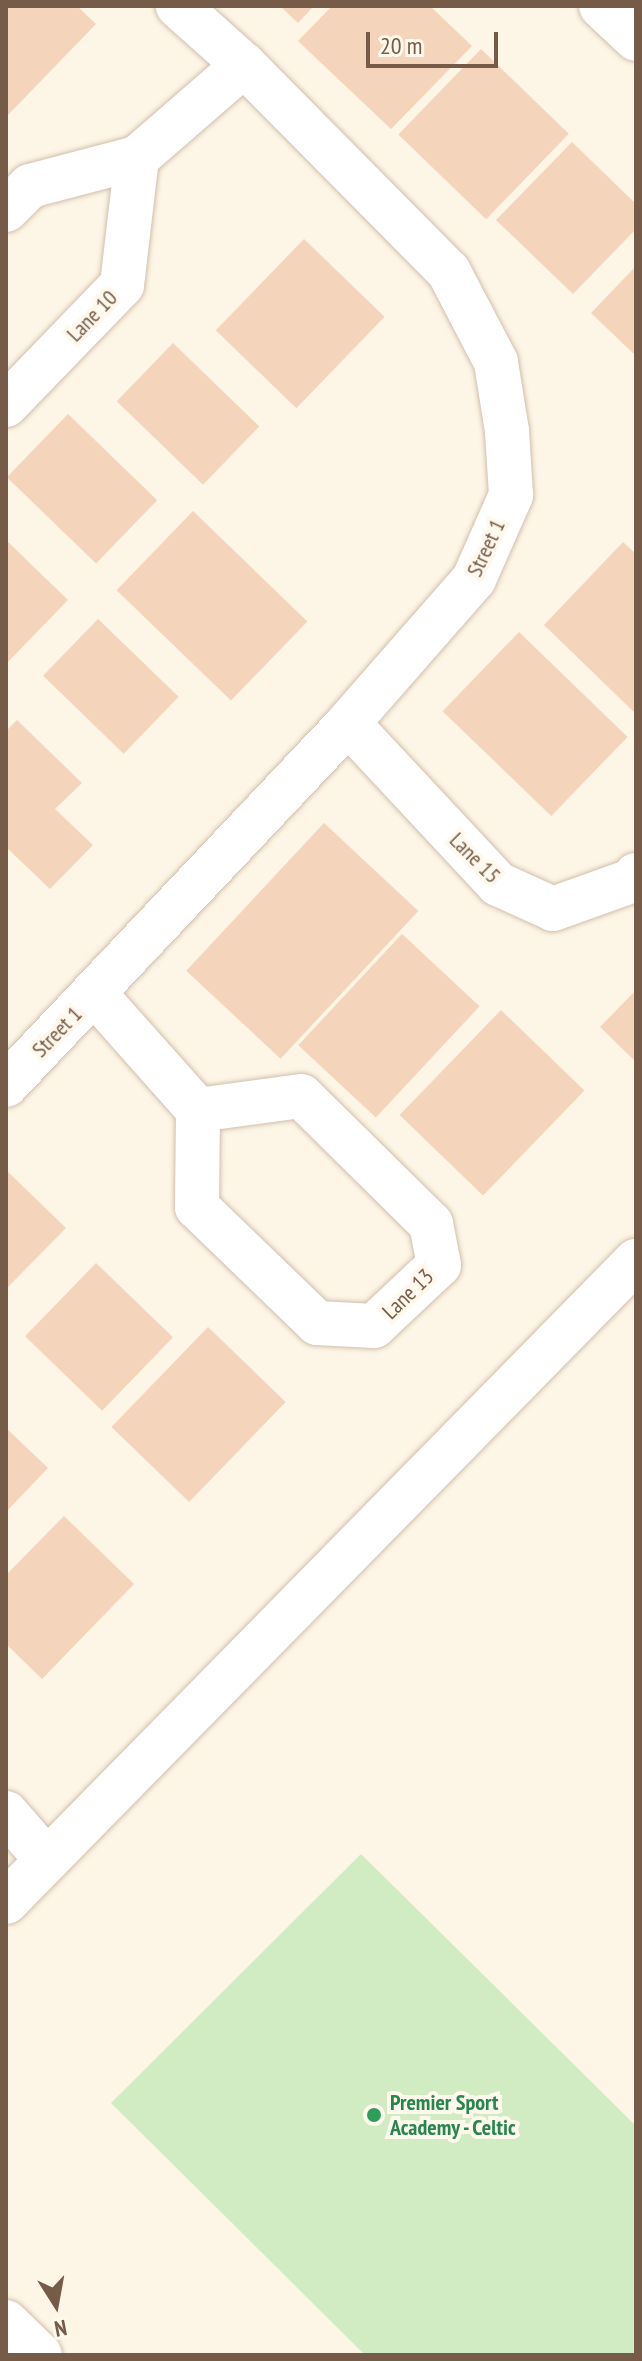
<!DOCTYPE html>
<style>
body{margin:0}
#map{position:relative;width:642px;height:2361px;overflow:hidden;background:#fdf5e5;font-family:"PT Sans Narrow",sans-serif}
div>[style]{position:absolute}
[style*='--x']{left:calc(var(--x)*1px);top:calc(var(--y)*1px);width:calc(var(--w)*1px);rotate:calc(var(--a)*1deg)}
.green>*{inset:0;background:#d1ebc2}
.building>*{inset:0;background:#f4d4bb;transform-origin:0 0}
.roads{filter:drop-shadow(0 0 2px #d1bfad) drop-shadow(0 0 2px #d1bfad)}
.street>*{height:44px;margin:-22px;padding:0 22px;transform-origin:22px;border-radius:22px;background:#fff}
.dots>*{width:22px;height:22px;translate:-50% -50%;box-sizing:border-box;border:4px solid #fff8ec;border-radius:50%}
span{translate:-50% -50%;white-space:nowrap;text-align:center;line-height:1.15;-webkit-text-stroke:8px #fff8ec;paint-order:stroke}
.street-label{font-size:22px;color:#775b49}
.leisure-label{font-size:22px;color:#27864d;font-weight:700}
.left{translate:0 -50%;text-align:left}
.frame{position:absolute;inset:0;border:8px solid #775b49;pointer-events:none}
.north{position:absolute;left:16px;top:2265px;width:80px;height:80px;-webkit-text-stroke:6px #fff8ec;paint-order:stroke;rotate:169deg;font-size:22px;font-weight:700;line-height:32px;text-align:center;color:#775b49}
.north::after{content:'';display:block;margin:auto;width:28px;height:36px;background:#775b49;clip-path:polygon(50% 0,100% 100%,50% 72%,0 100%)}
.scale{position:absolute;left:366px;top:32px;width:132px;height:36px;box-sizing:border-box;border:4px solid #775b49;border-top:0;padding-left:10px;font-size:24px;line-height:28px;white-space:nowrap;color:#775b49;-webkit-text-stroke:6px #fff8ec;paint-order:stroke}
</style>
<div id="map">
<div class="green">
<i style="clip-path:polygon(361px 1854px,636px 2126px,636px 2355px,365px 2355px,111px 2103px)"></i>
</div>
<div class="building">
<i style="clip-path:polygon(6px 6px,77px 6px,96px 24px,6px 117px)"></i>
<i style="clip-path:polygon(280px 6px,314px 6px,298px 23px)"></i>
<i style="clip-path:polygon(332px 6px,430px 6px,472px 46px,391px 129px,298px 41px)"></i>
<i style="left:481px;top:49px;width:122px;height:119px;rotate:44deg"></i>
<i style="clip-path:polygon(572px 142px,636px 204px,636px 229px,573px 294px,496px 220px)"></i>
<i style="left:304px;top:239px;width:112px;height:127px;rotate:44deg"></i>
<i style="clip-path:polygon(636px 266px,636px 356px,591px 313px)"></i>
<i style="left:173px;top:343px;width:120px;height:81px;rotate:44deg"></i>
<i style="left:68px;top:414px;width:124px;height:88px;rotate:44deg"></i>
<i style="left:193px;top:511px;width:159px;height:110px;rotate:44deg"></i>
<i style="clip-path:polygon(6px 540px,68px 600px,6px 664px)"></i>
<i style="clip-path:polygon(623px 542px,636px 554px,636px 714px,544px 625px)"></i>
<i style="left:98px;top:619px;width:112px;height:79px;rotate:44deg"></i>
<i style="left:519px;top:632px;width:151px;height:110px;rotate:44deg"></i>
<i style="clip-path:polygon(17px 720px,82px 783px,55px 809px,93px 845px,50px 889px,6px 847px,6px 731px)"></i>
<i style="left:324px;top:823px;width:129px;height:202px;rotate:43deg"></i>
<i style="left:402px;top:934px;width:106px;height:152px;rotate:43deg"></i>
<i style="clip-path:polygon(636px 990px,636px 1062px,600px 1027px)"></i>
<i style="left:501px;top:1010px;width:116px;height:146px;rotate:44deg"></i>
<i style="clip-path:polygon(6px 1170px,66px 1228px,6px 1289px)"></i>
<i style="left:96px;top:1263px;width:107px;height:102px;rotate:44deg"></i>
<i style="left:208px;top:1327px;width:108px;height:139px;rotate:44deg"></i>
<i style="clip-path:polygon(6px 1428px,48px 1468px,6px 1512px)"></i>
<i style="clip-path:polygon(64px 1516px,134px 1584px,42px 1679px,6px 1644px,6px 1575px)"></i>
</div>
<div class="roads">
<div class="street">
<i style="--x:601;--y:6;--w:48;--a:43.3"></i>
<i style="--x:6;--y:210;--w:34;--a:-45"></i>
<i style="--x:30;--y:186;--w:111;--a:-14.7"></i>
<i style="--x:137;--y:158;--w:142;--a:-41"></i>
<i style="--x:6;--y:405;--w:167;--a:-46"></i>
<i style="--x:122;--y:285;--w:128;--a:-83.3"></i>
<i style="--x:348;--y:723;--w:220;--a:47"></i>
<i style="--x:498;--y:884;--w:60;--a:24.4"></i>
<i style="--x:553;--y:909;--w:83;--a:-19.7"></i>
<i style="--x:631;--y:881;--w:8;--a:-50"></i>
<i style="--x:94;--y:993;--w:157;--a:48.4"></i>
<i style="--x:198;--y:1110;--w:97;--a:90.6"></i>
<i style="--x:197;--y:1207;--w:167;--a:44"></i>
<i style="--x:317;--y:1323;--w:57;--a:3"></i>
<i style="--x:374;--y:1326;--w:89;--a:-43.2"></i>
<i style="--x:439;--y:1265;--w:42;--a:-101"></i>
<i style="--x:431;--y:1224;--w:182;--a:-135.4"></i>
<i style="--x:301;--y:1096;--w:104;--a:172.3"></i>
<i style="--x:6;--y:1085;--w:498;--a:-46.6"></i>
<i style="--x:348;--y:723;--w:191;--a:-48.8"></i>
<i style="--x:474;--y:579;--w:92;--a:-66.2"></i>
<i style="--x:511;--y:495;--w:64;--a:-93.6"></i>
<i style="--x:507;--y:431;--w:70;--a:-99.1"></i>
<i style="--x:496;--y:362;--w:102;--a:-117.6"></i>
<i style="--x:449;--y:272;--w:291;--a:-134.7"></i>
<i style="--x:244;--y:65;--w:89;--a:-138.2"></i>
<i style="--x:6;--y:1813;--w:62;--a:48.9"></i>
<i style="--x:6;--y:1902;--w:899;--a:-45.5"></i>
<i style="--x:6;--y:2322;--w:47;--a:44.1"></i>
</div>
</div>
<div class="dots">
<i style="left:374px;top:2115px;background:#2e9e5b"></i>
</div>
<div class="street-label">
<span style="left:92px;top:316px;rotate:-46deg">Lane 10</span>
<span style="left:486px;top:548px;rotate:-65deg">Street 1</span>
<span style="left:475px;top:858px;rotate:45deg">Lane 15</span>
<span style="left:57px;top:1032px;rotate:-46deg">Street 1</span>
<span style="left:408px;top:1294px;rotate:-44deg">Lane 13</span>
</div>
<div class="leisure-label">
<span class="left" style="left:390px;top:2115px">Premier Sport<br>Academy - Celtic</span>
</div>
<div class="frame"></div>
<div class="north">N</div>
<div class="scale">20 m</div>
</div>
